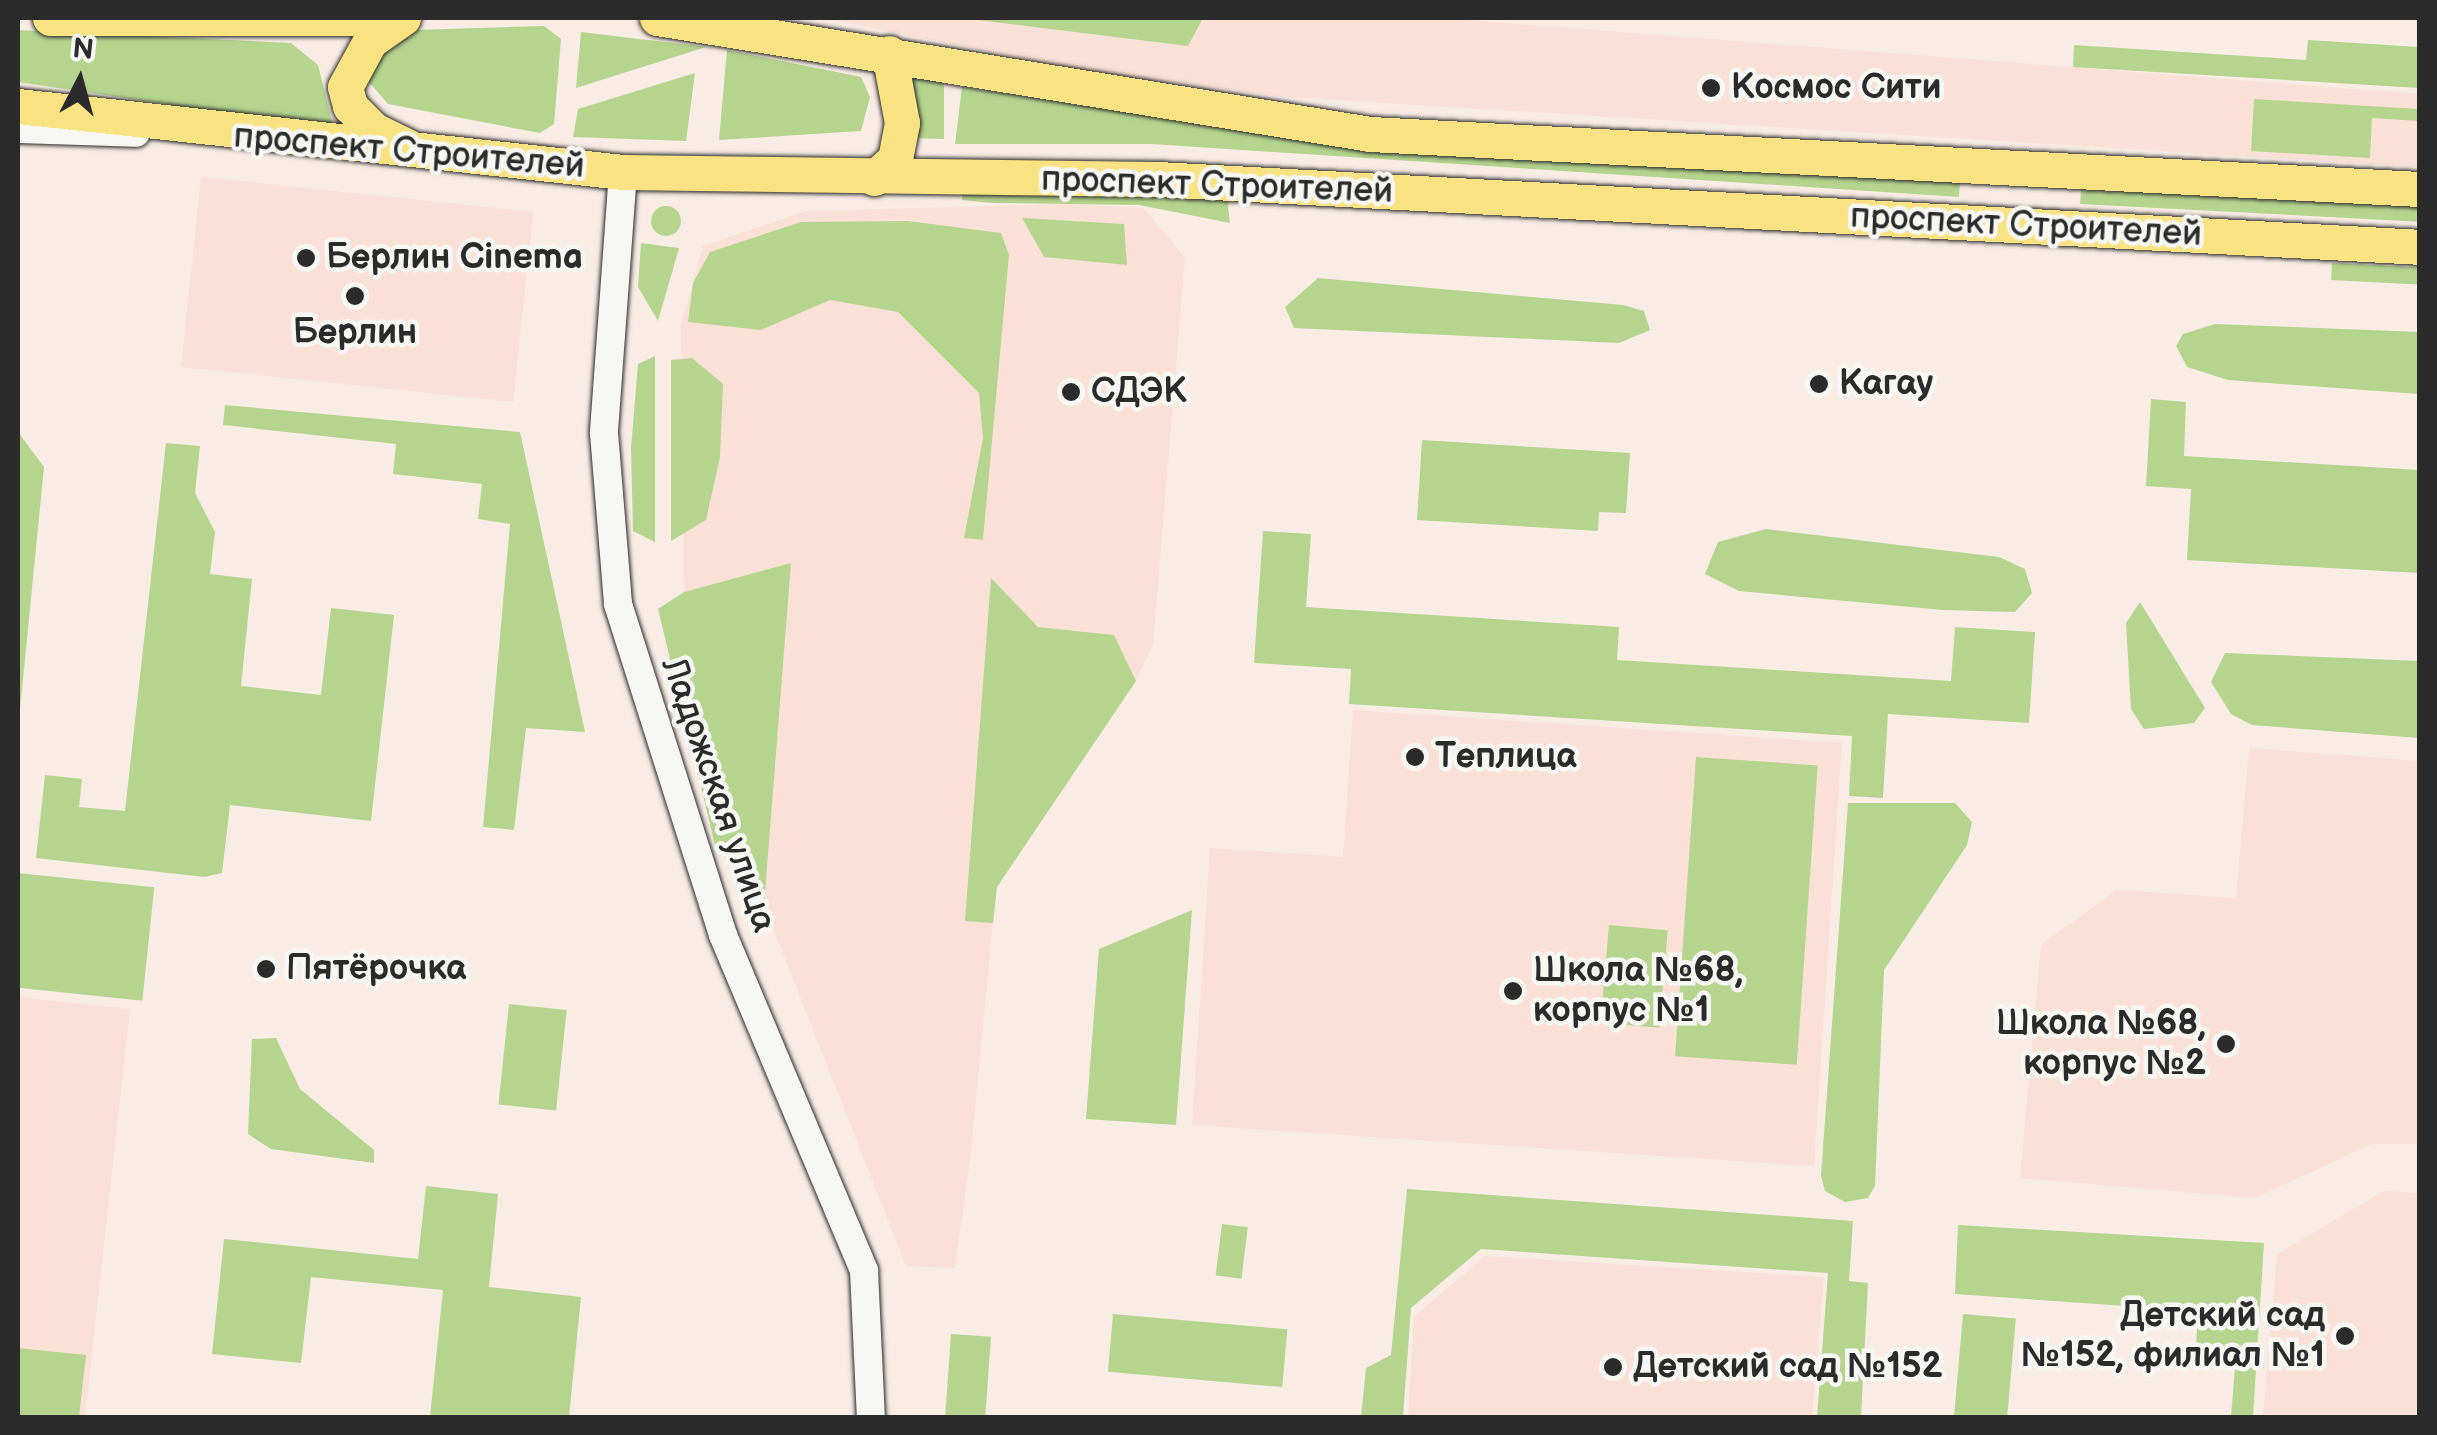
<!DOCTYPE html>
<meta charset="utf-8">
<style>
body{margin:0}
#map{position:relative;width:2437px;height:1435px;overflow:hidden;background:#f8ece5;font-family:"Balsamiq Sans",sans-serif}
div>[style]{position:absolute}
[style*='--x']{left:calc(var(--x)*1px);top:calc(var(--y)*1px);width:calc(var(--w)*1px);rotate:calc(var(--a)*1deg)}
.built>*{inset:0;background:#fae0d6;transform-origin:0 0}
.green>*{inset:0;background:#b5d58e;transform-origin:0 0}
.round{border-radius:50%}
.roads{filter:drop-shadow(0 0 2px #2b2b2b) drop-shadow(0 0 2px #2b2b2b)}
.minor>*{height:28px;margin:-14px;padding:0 14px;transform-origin:14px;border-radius:14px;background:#f6f6f2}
.major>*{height:35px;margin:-17.5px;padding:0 17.5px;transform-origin:17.5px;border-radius:17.5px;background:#f8e281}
.dots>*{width:28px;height:28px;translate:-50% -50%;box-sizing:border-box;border:5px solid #f6f6f2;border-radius:50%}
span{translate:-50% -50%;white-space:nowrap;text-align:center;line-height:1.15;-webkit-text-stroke:9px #f6f6f2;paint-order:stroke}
.poi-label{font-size:35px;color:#2b2b2b;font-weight:700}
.left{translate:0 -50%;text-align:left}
.right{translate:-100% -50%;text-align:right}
.street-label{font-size:35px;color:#2b2b2b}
.frame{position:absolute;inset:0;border:20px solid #2b2b2b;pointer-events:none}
.north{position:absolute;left:30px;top:30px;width:100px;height:100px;-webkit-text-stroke:8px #f6f6f2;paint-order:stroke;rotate:6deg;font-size:28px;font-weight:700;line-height:40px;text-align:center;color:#2b2b2b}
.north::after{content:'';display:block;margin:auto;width:35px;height:45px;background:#2b2b2b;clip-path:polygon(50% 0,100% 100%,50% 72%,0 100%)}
</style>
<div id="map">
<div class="built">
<i style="clip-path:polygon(823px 18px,1439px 18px,2419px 94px,2419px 167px,1288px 97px,1089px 72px)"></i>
<i style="left:201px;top:177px;width:334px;height:191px;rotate:6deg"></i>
<i style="clip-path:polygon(1065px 204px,1144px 208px,1185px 258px,1153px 644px,1136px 681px,1114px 635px,1038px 627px,991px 580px,966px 921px,993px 923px,970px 1161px,955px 1268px,906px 1266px,764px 905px,790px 563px,684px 592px,681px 326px,703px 246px,806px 211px)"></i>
<i style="clip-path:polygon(1353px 710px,1842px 743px,1814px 1166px,1192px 1125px,1210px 848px,1343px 857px)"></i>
<i style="clip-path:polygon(2249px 748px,2419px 761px,2419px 1144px,2372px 1144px,2255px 1198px,2020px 1178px,2041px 945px,2117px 890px,2236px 898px)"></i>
<i style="clip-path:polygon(18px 997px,130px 1009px,85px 1417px,18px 1418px)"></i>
<i style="clip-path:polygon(2384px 1191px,2419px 1193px,2419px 1417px,2263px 1417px,2277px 1254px)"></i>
<i style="clip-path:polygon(1485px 1256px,1824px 1277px,1812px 1417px,1408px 1417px,1414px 1317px)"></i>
</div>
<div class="green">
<i style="clip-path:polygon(962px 18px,1203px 18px,1188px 46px)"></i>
<i style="clip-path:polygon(544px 26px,561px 39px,554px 124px,540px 133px,388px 104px,361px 73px,362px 59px,414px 30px)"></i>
<i style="clip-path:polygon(18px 30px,291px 43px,318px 65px,334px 129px,18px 82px)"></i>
<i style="clip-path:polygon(581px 32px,706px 47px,576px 88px)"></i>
<i style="clip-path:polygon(2308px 40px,2419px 47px,2419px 88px,2073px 67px,2074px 45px,2306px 60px)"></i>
<i style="clip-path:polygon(727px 50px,861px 77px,870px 97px,861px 131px,719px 140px)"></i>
<i style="clip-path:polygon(695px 73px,686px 141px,573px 137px,578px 109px)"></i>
<i style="clip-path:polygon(912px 77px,944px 82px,944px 139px,908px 138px)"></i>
<i style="clip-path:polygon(962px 87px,1300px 138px,1960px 180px,1959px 197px,1152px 144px,955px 144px)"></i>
<i style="clip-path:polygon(2254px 99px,2419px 109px,2419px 121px,2372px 118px,2370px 158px,2251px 151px)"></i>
<i style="left:2081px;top:187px;width:339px;height:17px;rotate:3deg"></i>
<i style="clip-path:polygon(962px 190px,1226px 190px,1230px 223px,1139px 205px,992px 203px,962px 200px)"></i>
<i class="round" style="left:651px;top:206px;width:30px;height:30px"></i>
<i style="clip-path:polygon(1022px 218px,1124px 224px,1127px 265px,1044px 257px)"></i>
<i style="clip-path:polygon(908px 221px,1001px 233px,1009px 255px,983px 540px,964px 538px,983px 438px,979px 393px,898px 312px,830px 300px,761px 330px,688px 322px,693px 283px,710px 252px,801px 222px)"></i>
<i style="clip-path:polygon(641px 243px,679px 248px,658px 321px,638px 287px)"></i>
<i style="left:2332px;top:263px;width:87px;height:17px;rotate:3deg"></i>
<i style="clip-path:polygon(1318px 278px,1623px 305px,1644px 311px,1650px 330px,1619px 343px,1294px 328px,1285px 307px)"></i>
<i style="clip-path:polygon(2215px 324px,2419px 332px,2419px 394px,2228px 380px,2187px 367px,2176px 346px,2183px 334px)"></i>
<i style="clip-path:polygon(655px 356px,655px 542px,633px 531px,631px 448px,638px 364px)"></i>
<i style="clip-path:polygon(692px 358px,723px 384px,720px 457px,706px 520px,671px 541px,671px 360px)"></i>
<i style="clip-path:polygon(2151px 399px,2186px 402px,2184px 456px,2419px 470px,2419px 573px,2187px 560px,2191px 489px,2146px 486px)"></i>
<i style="clip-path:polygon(225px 405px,520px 432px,585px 732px,526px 728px,514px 830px,483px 827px,510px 524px,478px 519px,482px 484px,393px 474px,396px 444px,223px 425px)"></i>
<i style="clip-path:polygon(18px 432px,44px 467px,18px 730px)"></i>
<i style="clip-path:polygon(1422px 440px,1630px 453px,1626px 513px,1599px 512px,1598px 531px,1417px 520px)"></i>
<i style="clip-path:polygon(166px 443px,200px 446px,195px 493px,215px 532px,210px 574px,252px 579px,241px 686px,321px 695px,331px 608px,394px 615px,371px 821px,230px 805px,222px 873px,204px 877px,36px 858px,45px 775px,82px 779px,79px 807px,125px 811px)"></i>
<i style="clip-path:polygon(1766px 529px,1999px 557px,2025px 569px,2032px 593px,2015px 612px,1943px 610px,1739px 591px,1705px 574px,1718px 542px)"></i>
<i style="clip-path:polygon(1263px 531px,1311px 534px,1306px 607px,1619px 627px,1617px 660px,1951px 681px,1955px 627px,2035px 632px,2029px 723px,1888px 714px,1883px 798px,1849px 796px,1852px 736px,1349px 704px,1351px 669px,1254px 663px)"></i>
<i style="clip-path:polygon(791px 563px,764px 905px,715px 845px,658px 609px,684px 592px)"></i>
<i style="clip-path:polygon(991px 578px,1038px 627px,1114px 635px,1136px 681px,997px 887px,993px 923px,965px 921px)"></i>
<i style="clip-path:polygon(2140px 602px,2205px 708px,2194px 723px,2144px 729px,2131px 709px,2126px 623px)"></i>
<i style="clip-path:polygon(2225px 653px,2419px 661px,2419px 738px,2252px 725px,2231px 714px,2211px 682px)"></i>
<i style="left:1696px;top:757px;width:122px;height:300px;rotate:4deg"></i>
<i style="clip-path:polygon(1848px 803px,1955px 803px,1972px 822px,1967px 845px,1884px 970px,1875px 1186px,1868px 1198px,1845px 1202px,1825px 1191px,1821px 1176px)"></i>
<i style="left:18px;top:873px;width:137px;height:114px;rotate:6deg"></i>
<i style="clip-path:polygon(1192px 910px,1176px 1125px,1086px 1119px,1099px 949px)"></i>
<i style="left:1609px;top:925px;width:59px;height:98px;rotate:5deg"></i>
<i style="left:509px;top:1004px;width:58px;height:101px;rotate:6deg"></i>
<i style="clip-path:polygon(276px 1038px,300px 1089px,374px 1150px,374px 1163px,271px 1149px,248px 1134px,252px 1039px)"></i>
<i style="clip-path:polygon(426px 1186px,498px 1194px,489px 1287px,581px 1297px,569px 1417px,430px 1417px,443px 1290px,311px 1277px,301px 1363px,212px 1354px,224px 1239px,418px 1259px)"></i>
<i style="clip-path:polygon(1407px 1189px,1853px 1221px,1849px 1281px,1868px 1283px,1861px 1417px,1817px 1417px,1828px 1273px,1481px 1249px,1411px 1308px,1403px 1417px,1361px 1417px,1366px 1368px,1391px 1355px)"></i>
<i style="left:1222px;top:1224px;width:26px;height:52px;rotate:7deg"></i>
<i style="clip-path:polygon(1958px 1225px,2264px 1243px,2253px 1417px,2231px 1417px,2235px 1367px,2195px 1364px,2198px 1311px,1955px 1294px)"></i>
<i style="left:1113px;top:1314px;width:175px;height:58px;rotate:5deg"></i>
<i style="left:1963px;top:1314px;width:53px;height:103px;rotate:5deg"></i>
<i style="left:951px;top:1334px;width:40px;height:83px;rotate:4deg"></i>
<i style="clip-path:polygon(18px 1348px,86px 1355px,79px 1417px,18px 1417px)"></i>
</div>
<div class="roads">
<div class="minor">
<i style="--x:18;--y:129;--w:118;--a:1.9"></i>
<i style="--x:623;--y:172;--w:262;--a:94.2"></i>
<i style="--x:604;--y:433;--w:172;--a:85.3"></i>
<i style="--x:618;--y:604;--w:347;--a:72.4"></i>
<i style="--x:723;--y:935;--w:364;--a:67.2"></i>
<i style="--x:864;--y:1271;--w:147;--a:87.3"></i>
</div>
<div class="major">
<i style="--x:50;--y:18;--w:349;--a:0"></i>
<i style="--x:403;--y:18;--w:40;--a:145.1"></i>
<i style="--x:370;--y:41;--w:52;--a:118.5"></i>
<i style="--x:345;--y:87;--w:20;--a:75"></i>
<i style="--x:350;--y:106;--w:34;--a:45"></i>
<i style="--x:374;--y:130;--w:37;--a:26"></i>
<i style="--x:657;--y:18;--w:722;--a:9.24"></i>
<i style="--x:1370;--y:134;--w:1051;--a:3"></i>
<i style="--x:18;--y:106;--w:609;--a:6.23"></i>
<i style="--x:623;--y:172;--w:535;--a:0.75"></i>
<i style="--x:1158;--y:179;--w:1264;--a:3.08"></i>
<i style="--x:874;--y:178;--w:28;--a:-42"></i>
<i style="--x:895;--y:159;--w:37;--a:-79"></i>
<i style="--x:902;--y:123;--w:71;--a:-100.5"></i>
</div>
</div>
<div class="dots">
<i style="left:1711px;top:88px;background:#2b2b2b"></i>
<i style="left:306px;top:258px;background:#2b2b2b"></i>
<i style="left:355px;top:296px;background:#2b2b2b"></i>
<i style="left:1819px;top:384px;background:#2b2b2b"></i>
<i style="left:1071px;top:392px;background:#2b2b2b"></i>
<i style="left:1415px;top:757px;background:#2b2b2b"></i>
<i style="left:266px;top:969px;background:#2b2b2b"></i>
<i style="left:1513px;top:991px;background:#2b2b2b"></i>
<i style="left:2226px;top:1044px;background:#2b2b2b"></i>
<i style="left:2345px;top:1336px;background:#2b2b2b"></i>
<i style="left:1613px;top:1367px;background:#2b2b2b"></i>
</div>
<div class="poi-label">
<span class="left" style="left:1731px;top:88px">Космос Сити</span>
<span class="left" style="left:326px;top:258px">Берлин Cinema</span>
<span style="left:355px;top:333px">Берлин</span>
<span class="left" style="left:1839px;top:384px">Кагау</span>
<span class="left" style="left:1091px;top:392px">СДЭК</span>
<span class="left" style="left:1435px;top:757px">Теплица</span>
<span class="left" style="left:286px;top:969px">Пятёрочка</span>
<span class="left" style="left:1533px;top:991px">Школа №68,<br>корпус №1</span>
<span class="right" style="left:2206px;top:1044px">Школа №68,<br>корпус №2</span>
<span class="right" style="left:2325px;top:1336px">Детский сад<br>№152, филиал №1</span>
<span class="left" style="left:1633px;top:1367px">Детский сад №152</span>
</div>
<div class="street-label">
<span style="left:409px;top:152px;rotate:5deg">проспект Строителей</span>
<span style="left:1217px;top:186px;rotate:2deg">проспект Строителей</span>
<span style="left:2026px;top:226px;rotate:3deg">проспект Строителей</span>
<span style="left:718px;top:795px;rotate:71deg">Ладожская улица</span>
</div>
<div class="frame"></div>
<div class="north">N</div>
</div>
